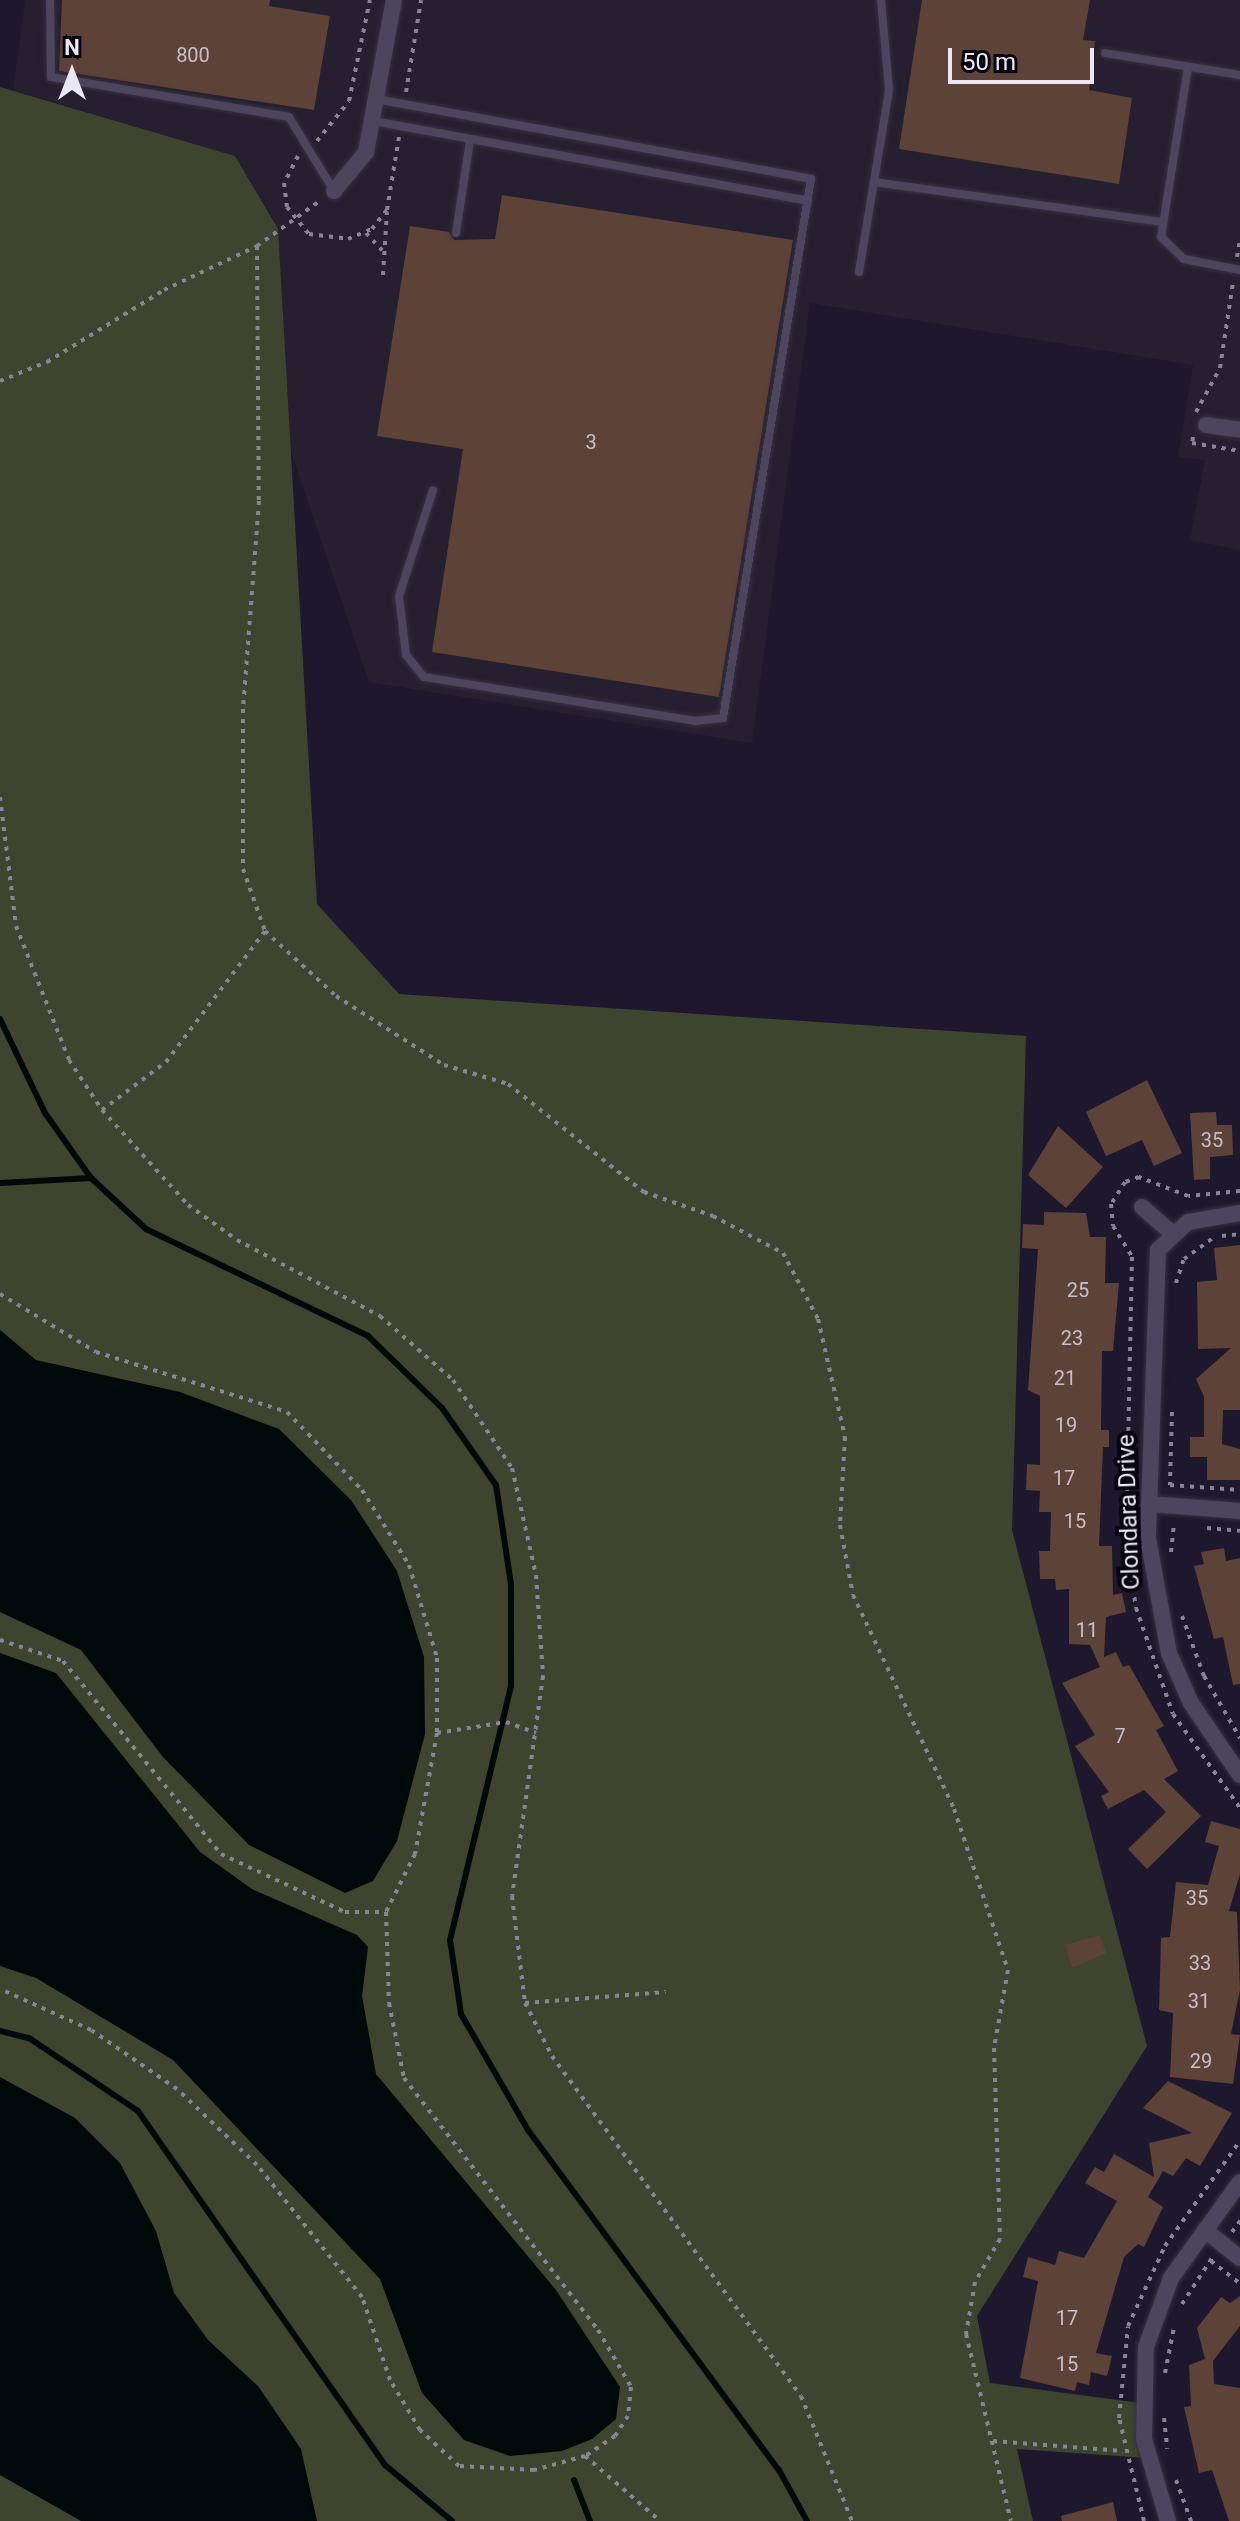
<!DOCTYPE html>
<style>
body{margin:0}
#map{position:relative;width:1240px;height:2521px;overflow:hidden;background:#1d182d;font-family:Roboto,sans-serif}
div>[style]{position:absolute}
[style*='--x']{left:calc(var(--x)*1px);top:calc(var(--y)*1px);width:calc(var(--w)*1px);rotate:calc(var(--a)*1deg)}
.commercial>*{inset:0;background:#261f2f}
.green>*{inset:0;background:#3f442e}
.water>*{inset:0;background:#000909}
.stream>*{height:6px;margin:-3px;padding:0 3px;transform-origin:3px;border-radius:3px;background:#000909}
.building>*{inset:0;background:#5d4238}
.path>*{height:4px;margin-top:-2px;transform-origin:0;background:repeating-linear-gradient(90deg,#888597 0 4px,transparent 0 10px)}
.roads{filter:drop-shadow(0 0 2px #353142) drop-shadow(0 0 2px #353142)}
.lane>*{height:8px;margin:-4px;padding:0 4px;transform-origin:4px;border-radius:4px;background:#4b455e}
.street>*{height:16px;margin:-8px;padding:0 8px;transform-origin:8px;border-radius:8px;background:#4b455e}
span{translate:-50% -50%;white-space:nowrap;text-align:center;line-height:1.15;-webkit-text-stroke:8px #07050e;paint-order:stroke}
.number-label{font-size:20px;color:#c7bec7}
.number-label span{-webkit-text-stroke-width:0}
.street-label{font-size:24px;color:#eae7f7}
.north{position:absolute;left:32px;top:32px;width:80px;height:80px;-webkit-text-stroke:6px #07050e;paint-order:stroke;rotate:0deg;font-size:22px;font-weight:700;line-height:32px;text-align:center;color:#eae7f7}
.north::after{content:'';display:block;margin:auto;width:28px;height:36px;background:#eae7f7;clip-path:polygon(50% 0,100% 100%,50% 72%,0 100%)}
.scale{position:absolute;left:948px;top:48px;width:146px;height:36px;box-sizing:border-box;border:4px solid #eae7f7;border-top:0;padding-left:10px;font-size:24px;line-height:28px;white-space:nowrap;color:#eae7f7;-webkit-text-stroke:6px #07050e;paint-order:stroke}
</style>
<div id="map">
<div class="commercial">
<i style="clip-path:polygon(25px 0,1240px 0,1240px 550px,1190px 540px,1205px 460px,1178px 457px,1193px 365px,810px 303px,752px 743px,369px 682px,288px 443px,278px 229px,235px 156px,13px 90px)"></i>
</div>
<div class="green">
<i style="clip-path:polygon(0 87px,235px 156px,278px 229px,317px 904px,399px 994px,1026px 1036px,1012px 1530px,1147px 2046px,977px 2316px,990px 2383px,1141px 2403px,1147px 2458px,1017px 2449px,1033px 2521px,0 2521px)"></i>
</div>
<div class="water">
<i style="clip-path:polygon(0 1330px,36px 1360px,180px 1392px,279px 1429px,351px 1500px,397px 1571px,424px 1657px,425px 1734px,397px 1841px,373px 1881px,345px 1893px,249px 1845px,163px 1757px,81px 1650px,0 1612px)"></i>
<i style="clip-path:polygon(0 1653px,56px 1673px,200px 1852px,252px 1889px,357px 1935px,368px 1947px,362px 1996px,376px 2074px,556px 2290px,620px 2387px,616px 2419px,592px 2439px,562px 2451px,510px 2456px,464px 2440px,422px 2393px,380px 2279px,173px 2060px,36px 1978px,0 1966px)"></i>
<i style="clip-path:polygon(0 2077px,75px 2118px,120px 2163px,156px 2231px,174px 2293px,208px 2340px,258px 2386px,301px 2449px,317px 2521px,81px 2521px,0 2475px)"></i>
</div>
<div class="stream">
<i style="--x:0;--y:1019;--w:104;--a:64.4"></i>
<i style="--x:45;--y:1113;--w:80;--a:54.7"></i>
<i style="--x:91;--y:1178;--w:75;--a:42.8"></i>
<i style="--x:146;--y:1229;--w:246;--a:25.7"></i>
<i style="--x:368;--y:1336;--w:103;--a:44.2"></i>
<i style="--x:442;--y:1408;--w:94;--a:55"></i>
<i style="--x:496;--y:1485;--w:100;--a:81.4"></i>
<i style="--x:511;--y:1584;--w:102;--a:90"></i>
<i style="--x:511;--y:1686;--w:261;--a:103.5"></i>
<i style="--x:450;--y:1940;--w:75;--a:81.5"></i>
<i style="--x:461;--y:2014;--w:134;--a:60"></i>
<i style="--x:528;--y:2130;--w:423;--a:53.6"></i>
<i style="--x:779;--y:2470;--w:58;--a:61.2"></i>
<i style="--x:0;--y:1183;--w:91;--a:-3.1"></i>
<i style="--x:0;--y:2031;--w:30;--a:14"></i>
<i style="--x:29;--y:2038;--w:131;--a:33.8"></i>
<i style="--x:138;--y:2111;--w:432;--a:55.1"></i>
<i style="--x:385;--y:2465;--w:87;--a:39.9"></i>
<i style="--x:574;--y:2480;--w:44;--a:68.7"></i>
</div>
<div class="building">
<i style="clip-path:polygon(62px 0,270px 0,269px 6px,330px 16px,314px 110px,59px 71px)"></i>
<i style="clip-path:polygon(922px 0,1090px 0,1083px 40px,1095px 41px,1089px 90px,1132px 98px,1119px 184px,899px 149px)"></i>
<i style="clip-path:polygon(502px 195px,793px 240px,719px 697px,432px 652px,463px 449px,377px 436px,410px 226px,449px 232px,454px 240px,495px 239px)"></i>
<i style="clip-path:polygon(1147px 1080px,1182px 1153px,1154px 1166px,1142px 1140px,1106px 1156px,1086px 1112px)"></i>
<i style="clip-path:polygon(1216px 1112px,1217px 1125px,1232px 1125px,1233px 1155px,1210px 1157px,1210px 1179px,1194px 1180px,1190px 1113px)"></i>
<i style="clip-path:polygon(1058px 1126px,1103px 1167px,1066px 1208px,1028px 1175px)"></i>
<i style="clip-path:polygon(1044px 1212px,1086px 1213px,1090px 1237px,1106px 1237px,1105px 1283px,1119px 1283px,1113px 1351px,1102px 1351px,1101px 1430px,1109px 1430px,1109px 1447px,1103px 1447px,1099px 1546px,1112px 1546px,1113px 1595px,1122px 1593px,1126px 1612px,1106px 1617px,1104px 1657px,1116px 1652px,1123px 1667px,1129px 1665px,1164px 1726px,1156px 1730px,1178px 1771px,1164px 1779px,1201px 1816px,1147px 1869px,1128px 1849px,1166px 1812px,1144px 1790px,1108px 1809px,1101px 1796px,1109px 1792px,1075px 1746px,1095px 1735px,1062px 1683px,1100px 1667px,1090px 1645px,1069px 1644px,1069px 1589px,1056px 1590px,1055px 1579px,1040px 1579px,1039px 1551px,1050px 1551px,1051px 1512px,1039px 1512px,1040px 1491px,1026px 1490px,1027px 1464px,1040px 1465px,1040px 1396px,1028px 1390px,1038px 1249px,1022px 1248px,1023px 1224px,1044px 1225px)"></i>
<i style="clip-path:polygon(1240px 1245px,1240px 1410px,1223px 1410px,1222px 1444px,1240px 1449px,1240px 1480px,1207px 1480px,1207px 1457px,1190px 1457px,1190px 1437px,1204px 1437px,1204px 1397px,1196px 1379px,1231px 1348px,1198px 1349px,1197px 1282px,1217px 1280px,1214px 1248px)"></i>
<i style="clip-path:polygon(1224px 1548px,1226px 1561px,1240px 1558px,1240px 1684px,1233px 1685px,1223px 1637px,1214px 1639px,1194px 1566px,1204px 1564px,1201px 1552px)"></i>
<i style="clip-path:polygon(1211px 1821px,1240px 1829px,1240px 1874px,1229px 1911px,1237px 1912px,1240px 1990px,1231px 2034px,1240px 2035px,1233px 2084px,1170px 2077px,1173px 2013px,1159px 2010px,1161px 1938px,1170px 1937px,1176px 1882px,1208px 1885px,1219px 1846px,1205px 1842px)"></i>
<i style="clip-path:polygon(1100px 1935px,1106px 1953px,1072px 1968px,1065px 1945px)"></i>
<i style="clip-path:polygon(1168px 2081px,1232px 2113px,1200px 2166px,1186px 2158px,1173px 2176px,1163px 2171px,1148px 2197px,1163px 2207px,1144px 2247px,1138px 2244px,1124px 2257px,1096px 2353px,1112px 2356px,1107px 2376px,1091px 2372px,1089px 2385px,1077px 2382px,1075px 2391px,1020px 2378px,1038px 2281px,1023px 2277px,1028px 2257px,1055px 2265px,1059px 2251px,1084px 2258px,1117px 2201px,1085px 2183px,1095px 2167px,1104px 2172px,1114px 2154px,1154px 2177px,1149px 2143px,1192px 2133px,1143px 2108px)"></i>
<i style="clip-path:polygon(1240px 2296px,1240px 2326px,1213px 2361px,1214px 2384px,1240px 2388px,1240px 2521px,1229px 2521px,1212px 2470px,1199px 2473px,1184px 2407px,1191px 2406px,1189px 2365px,1205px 2359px,1197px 2328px,1221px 2297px,1230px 2303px)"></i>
<i style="clip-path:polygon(1113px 2502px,1117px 2521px,1062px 2521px,1061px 2516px)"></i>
</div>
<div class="path">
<i style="--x:406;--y:92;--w:93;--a:-80.7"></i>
<i style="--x:317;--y:141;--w:51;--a:-51.3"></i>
<i style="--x:349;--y:101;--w:103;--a:-78.3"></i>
<i style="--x:298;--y:156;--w:30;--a:117"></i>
<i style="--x:284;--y:183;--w:24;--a:83"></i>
<i style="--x:287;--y:207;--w:35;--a:51"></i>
<i style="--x:309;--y:234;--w:39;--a:7"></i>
<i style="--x:348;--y:239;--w:26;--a:-23"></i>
<i style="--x:372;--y:229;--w:24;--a:-52"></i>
<i style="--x:387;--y:210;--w:74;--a:-80.7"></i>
<i style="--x:366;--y:233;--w:25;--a:47"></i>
<i style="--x:257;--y:246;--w:255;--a:89.6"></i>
<i style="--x:259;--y:501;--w:209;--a:94.4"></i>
<i style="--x:243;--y:709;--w:160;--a:90"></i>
<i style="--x:243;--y:869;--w:66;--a:70.5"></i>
<i style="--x:265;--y:931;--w:96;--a:42.5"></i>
<i style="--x:336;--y:996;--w:128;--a:32.6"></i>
<i style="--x:444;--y:1065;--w:67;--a:16.5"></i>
<i style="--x:508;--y:1084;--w:174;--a:38.5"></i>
<i style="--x:644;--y:1192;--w:73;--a:19.2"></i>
<i style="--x:713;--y:1216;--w:79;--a:27.9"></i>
<i style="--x:783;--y:1253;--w:75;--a:62.1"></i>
<i style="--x:818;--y:1319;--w:121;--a:77.1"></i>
<i style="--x:845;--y:1437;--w:88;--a:93.3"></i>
<i style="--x:840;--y:1525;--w:71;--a:79.5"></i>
<i style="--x:853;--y:1595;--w:237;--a:64.7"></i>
<i style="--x:954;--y:1809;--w:170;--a:71.5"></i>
<i style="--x:1008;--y:1970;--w:79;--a:100.2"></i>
<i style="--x:994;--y:2048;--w:191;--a:88.2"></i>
<i style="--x:1000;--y:2239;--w:50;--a:120.2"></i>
<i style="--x:975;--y:2282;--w:53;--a:99.8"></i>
<i style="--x:966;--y:2334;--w:192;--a:76.5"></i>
<i style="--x:1237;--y:257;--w:17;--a:-80"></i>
<i style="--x:383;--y:275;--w:63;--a:-86.4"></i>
<i style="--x:0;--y:381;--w:51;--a:-22"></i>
<i style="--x:47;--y:362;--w:137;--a:-31.6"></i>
<i style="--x:164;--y:290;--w:103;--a:-25.3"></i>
<i style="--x:257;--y:246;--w:79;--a:-35.7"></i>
<i style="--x:1196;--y:412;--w:50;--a:-61.4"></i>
<i style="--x:1220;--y:368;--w:87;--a:-81.4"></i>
<i style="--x:1193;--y:437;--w:6;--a:99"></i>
<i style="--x:1192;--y:443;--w:49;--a:9.5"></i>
<i style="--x:0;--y:797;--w:130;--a:82.9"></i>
<i style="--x:16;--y:926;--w:144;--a:68.4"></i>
<i style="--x:69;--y:1060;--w:60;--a:56.6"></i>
<i style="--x:102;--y:1110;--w:80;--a:-36.9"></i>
<i style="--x:166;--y:1062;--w:164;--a:-52.9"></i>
<i style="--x:102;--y:1110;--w:128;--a:47.8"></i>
<i style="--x:188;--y:1205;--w:60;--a:35.5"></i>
<i style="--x:237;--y:1240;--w:162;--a:28"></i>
<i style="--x:380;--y:1316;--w:97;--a:41.2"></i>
<i style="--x:453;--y:1380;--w:106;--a:56.2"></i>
<i style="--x:512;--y:1468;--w:110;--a:77.4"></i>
<i style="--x:536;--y:1575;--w:101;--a:86"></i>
<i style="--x:543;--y:1676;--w:222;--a:98"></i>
<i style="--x:512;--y:1896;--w:108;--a:83.1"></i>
<i style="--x:525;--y:2003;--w:141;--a:-4.5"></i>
<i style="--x:1240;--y:1191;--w:52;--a:174.5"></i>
<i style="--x:1188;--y:1196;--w:53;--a:-158.8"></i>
<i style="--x:1139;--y:1177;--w:15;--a:160"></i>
<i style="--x:1125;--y:1182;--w:26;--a:122"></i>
<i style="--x:1111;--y:1204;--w:22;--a:85"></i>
<i style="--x:1113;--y:1226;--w:36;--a:58"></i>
<i style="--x:1132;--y:1257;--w:281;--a:91.2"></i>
<i style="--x:1126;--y:1538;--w:71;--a:81.9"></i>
<i style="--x:1136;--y:1608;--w:112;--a:70.8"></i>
<i style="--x:1173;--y:1714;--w:115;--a:54.5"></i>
<i style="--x:1222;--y:1236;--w:18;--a:-6"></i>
<i style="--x:1176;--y:1283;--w:25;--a:-72"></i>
<i style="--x:1184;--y:1259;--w:37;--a:-36"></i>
<i style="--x:0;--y:1294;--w:112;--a:31.1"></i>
<i style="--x:96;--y:1352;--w:200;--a:17.4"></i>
<i style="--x:287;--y:1412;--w:108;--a:46.1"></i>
<i style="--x:362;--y:1490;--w:89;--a:57.9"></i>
<i style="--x:409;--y:1565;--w:97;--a:73.2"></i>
<i style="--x:437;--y:1658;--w:75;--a:90"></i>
<i style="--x:437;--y:1733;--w:123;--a:100.3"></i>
<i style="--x:415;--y:1854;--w:65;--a:116.6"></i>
<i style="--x:1172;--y:1412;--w:73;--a:91.6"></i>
<i style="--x:1170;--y:1485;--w:70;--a:4.1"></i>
<i style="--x:1207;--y:1528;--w:33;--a:5"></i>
<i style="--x:1171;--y:1552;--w:27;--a:-84"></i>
<i style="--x:1182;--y:1616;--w:64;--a:69.9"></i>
<i style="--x:1204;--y:1676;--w:72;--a:59.9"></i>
<i style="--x:0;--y:1640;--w:66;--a:18.4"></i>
<i style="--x:63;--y:1661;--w:249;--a:50.7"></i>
<i style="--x:221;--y:1854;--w:137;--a:25.1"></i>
<i style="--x:345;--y:1912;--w:41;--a:0"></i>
<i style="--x:386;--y:1912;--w:91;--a:88.1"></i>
<i style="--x:389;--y:2003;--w:76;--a:78.7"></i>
<i style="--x:404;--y:2078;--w:318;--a:52.4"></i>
<i style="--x:598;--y:2330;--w:66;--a:59.9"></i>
<i style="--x:631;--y:2387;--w:29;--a:96"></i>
<i style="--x:628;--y:2416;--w:24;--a:123"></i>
<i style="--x:615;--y:2436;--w:36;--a:146"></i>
<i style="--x:585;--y:2456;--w:53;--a:164.6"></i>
<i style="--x:534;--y:2470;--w:75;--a:-176.9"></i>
<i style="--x:459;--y:2466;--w:53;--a:-137.3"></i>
<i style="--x:420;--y:2430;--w:58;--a:-121"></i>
<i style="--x:390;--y:2380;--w:88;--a:-108.6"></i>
<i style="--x:362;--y:2297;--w:169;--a:-128.5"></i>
<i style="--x:257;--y:2165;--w:110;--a:-136.5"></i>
<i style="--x:177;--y:2089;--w:104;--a:-145.5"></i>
<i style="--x:91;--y:2030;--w:100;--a:-155.7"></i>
<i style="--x:437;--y:1733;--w:70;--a:-9.1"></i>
<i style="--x:506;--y:1722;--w:32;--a:20"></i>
<i style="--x:525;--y:2003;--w:59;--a:63"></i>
<i style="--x:552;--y:2056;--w:421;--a:53.8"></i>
<i style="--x:801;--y:2396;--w:135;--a:67.8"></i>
<i style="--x:1232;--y:2232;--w:14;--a:-54"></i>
<i style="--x:1211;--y:2261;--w:37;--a:38"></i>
<i style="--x:1182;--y:2304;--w:55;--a:-56.9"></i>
<i style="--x:1165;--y:2373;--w:47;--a:-78.9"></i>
<i style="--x:1164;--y:2418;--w:31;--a:84"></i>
<i style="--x:993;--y:2441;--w:130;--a:4.4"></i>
<i style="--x:585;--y:2456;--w:99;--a:40.9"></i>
<i style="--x:1176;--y:2480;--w:44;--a:69.9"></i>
<i style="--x:1144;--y:2521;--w:106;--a:-103.6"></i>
<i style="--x:1119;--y:2418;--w:92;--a:-84.4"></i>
<i style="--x:1128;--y:2326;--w:88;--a:-65.2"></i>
<i style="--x:1165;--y:2246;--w:129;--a:-54.5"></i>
</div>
<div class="roads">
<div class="lane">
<i style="--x:50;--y:0;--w:77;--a:89.3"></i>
<i style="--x:51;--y:77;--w:241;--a:9.5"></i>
<i style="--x:289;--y:117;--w:87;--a:58.7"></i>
<i style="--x:1105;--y:53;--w:137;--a:9.3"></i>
<i style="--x:1188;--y:67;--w:172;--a:99"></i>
<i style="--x:1161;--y:237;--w:32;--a:44"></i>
<i style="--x:1184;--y:259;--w:57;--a:11.1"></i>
<i style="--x:376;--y:99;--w:442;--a:10.4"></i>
<i style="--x:811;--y:179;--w:546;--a:99.27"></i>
<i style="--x:723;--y:718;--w:27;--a:174"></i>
<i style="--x:696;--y:721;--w:276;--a:-170.8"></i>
<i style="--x:424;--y:677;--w:28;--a:-129"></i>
<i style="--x:406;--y:655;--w:59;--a:-96.8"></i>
<i style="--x:399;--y:596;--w:111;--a:-72.2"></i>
<i style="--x:373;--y:121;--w:442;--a:10.4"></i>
<i style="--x:874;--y:182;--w:290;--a:7.9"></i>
<i style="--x:456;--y:233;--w:94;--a:-81.4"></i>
<i style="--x:859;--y:272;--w:184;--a:-80.6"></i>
<i style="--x:889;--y:90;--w:90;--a:-95.1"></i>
</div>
<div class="street">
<i style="--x:334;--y:191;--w:50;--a:-50.6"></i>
<i style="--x:366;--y:152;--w:155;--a:-79.6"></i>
<i style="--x:1206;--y:425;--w:34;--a:8"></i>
<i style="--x:1142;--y:1207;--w:38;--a:41"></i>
<i style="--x:1240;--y:1213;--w:53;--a:170.2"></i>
<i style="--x:1188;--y:1222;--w:41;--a:137"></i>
<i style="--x:1158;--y:1250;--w:288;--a:92"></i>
<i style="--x:1148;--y:1538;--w:117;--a:79.7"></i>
<i style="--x:1169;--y:1653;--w:55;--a:66.3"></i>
<i style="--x:1191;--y:1703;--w:87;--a:55.8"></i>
<i style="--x:1149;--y:1504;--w:91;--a:4.4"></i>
<i style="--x:1205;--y:2230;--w:45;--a:38.7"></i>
<i style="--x:1168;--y:2521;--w:85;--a:-106.3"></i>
<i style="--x:1144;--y:2439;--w:92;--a:-88.8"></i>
<i style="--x:1146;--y:2347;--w:73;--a:-70.1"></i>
<i style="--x:1171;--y:2278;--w:118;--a:-54.3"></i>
</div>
</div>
<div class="number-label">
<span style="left:193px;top:55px">800</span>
<span style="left:591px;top:442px">3</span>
<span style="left:1212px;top:1140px">35</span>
<span style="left:1078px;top:1290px">25</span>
<span style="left:1072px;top:1338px">23</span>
<span style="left:1065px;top:1378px">21</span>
<span style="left:1066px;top:1425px">19</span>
<span style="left:1064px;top:1478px">17</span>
<span style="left:1075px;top:1521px">15</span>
<span style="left:1087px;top:1630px">11</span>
<span style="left:1120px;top:1736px">7</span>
<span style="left:1197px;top:1898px">35</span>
<span style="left:1200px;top:1963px">33</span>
<span style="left:1199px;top:2001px">31</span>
<span style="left:1201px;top:2061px">29</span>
<span style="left:1067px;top:2318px">17</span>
<span style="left:1067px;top:2364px">15</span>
</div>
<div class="street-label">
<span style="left:1129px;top:1512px;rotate:-92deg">Clondara Drive</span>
</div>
<div class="north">N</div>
<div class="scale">50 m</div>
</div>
